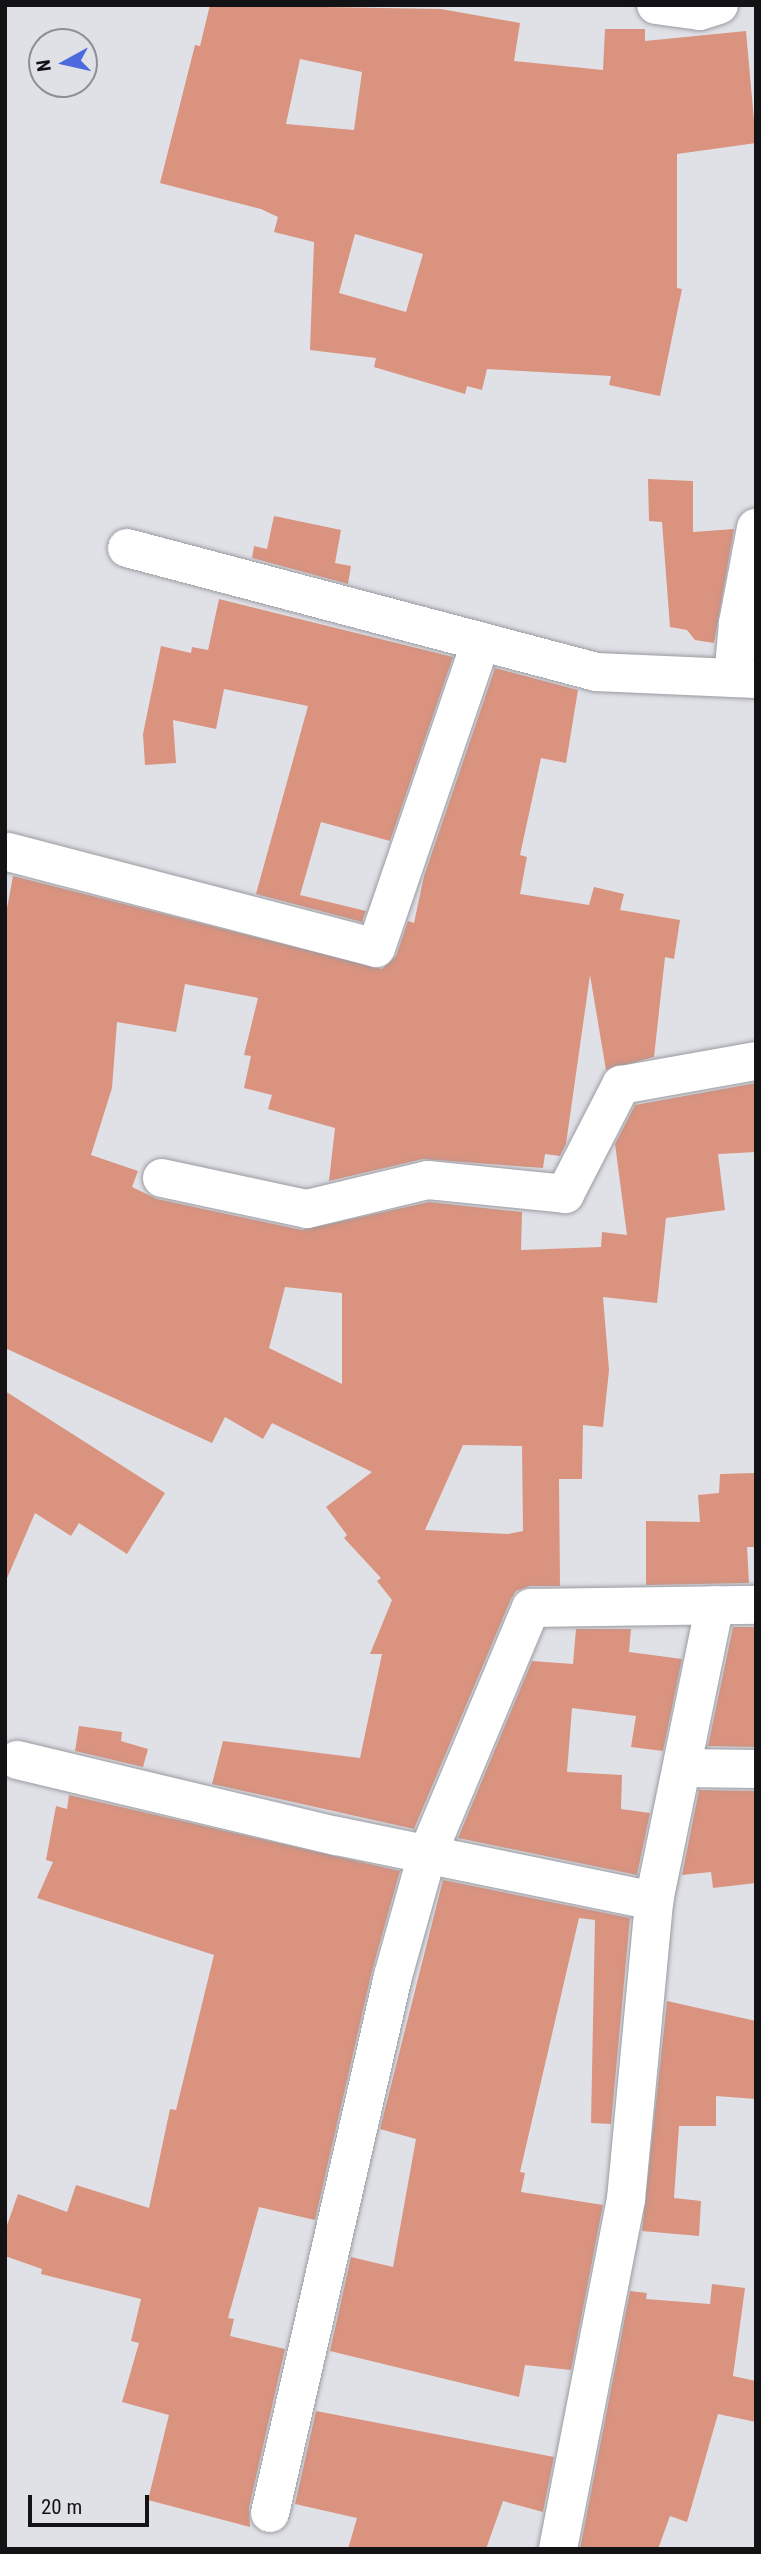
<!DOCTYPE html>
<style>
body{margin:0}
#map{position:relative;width:761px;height:2554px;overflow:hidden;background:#e0e1e7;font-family:"Roboto Condensed",sans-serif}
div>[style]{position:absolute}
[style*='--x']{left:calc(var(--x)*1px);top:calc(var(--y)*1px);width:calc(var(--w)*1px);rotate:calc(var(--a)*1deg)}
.building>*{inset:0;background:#d9937f}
.roads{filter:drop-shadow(0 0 2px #9a9ba1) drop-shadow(0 0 2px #9a9ba1)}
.minor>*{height:38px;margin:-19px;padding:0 19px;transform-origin:19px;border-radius:19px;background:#fff}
span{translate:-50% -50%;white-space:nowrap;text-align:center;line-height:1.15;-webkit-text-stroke:7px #e0e1e7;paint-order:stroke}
.frame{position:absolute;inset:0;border:7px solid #131315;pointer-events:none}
.north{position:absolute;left:28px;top:28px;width:70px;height:70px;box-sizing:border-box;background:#e0e1e7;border:2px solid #8e8f93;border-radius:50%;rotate:262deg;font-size:19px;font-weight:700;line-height:28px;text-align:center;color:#131315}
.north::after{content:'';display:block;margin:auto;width:24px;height:32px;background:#4b6ade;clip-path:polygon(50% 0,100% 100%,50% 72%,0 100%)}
.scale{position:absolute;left:28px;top:2495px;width:121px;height:32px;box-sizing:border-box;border:4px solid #131315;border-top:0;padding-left:9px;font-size:21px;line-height:24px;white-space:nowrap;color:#131315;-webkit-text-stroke:5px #e0e1e7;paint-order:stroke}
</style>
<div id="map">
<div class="building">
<i style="clip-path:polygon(evenodd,210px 5px,441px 9px,520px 23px,514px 61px,603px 70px,605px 29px,645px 29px,645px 41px,746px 31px,756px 143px,677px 154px,677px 288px,682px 289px,660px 396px,609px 385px,611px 376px,487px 369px,482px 390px,467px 386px,465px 394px,374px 367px,376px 358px,310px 350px,314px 242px,274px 232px,278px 217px,261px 209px,160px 183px,195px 45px,200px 46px,210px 5px,300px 59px,362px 72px,354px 130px,286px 124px,300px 59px,210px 5px,355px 234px,423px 254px,406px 312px,339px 293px,355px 234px)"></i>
<i style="clip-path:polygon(648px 479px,693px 481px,693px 532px,734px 529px,714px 643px,695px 640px,687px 630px,670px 627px,662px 522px,649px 521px)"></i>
<i style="clip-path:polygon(274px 516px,341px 530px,335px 563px,351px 566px,348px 584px,252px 558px,254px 546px,267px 549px)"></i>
<i style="clip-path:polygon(219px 599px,453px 657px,390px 841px,321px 822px,300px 895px,366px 911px,362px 922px,256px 894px,308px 706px,224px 689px,216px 729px,173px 720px,176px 763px,145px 765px,143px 734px,161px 646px,191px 653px,192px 647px,208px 650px)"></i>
<i style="clip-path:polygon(evenodd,495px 668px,578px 690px,566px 763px,541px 758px,520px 855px,527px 857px,520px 894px,589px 905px,594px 887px,624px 894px,620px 910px,680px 920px,674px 959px,665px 957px,654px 1057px,606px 1070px,590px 975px,566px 1144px,560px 1156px,545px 1154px,543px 1168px,423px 1159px,329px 1181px,335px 1128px,268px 1109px,272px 1095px,244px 1088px,251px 1056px,244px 1055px,258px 998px,185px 984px,176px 1032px,117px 1022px,112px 1088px,91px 1155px,138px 1171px,132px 1187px,157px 1199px,302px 1230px,429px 1202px,522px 1212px,521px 1250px,601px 1247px,602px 1232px,627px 1235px,615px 1144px,635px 1105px,756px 1083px,756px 1152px,718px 1154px,725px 1210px,666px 1218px,657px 1303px,603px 1297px,609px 1370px,603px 1427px,583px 1425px,582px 1479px,559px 1479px,560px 1586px,530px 1586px,516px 1591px,511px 1599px,414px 1829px,212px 1784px,223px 1741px,360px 1758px,382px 1654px,370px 1654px,392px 1600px,377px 1581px,381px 1578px,344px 1538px,347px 1535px,326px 1507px,372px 1472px,272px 1423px,263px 1439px,225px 1417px,212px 1443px,5px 1348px,5px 919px,13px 876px,382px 969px,396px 956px,408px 921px,414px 923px,424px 876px,495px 668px,285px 1287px,342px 1293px,342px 1384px,269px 1348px,285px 1287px,495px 668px,463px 1445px,522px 1446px,523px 1531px,508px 1534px,425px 1530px,463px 1445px)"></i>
<i style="clip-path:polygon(5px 1391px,165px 1493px,127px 1554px,79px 1523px,71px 1536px,35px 1513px,5px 1583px)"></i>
<i style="clip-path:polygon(756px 1473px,756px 1547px,747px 1547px,749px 1583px,646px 1585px,646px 1521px,700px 1522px,698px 1495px,719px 1493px,720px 1474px)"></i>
<i style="clip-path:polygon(733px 1627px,756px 1627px,756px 1747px,708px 1746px)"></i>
<i style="clip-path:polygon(576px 1629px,631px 1629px,629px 1652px,682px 1659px,663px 1751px,631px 1747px,636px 1716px,572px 1708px,567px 1772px,622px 1775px,621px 1809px,650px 1813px,637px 1875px,458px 1838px,532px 1661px,573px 1664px)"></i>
<i style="clip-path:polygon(79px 1726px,122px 1732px,121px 1741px,148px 1749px,143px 1767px,75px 1751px)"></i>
<i style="clip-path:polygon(699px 1790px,756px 1791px,756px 1883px,713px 1888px,711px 1872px,682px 1875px)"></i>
<i style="clip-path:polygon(69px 1795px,400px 1871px,372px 1971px,315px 2220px,259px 2207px,228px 2318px,234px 2319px,230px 2336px,285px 2349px,249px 2508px,250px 2527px,148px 2500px,169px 2415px,122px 2402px,139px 2343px,131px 2341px,141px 2299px,41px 2274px,42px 2269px,5px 2256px,5px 2231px,18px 2194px,67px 2212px,76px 2185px,149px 2208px,170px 2109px,176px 2110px,214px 1955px,37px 1898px,53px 1862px,46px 1860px,56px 1806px,67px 1809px)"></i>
<i style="clip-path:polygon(443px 1880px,630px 1918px,611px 2124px,591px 2123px,595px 1920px,579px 1918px,520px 2172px,525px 2173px,521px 2192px,603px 2205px,571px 2370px,525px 2365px,519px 2397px,330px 2351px,351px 2257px,393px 2267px,416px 2139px,380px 2129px)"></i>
<i style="clip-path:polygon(667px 2001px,756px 2021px,756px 2099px,716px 2096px,716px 2126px,679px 2126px,674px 2198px,701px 2201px,699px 2236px,642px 2231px)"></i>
<i style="clip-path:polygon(712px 2284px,745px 2288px,733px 2376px,756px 2381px,756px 2422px,718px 2414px,687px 2522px,670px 2516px,658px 2549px,580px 2549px,630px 2291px,647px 2293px,646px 2299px,710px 2304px)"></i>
<i style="clip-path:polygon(316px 2411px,554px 2457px,543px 2512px,503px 2501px,486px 2549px,348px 2549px,357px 2518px,295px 2504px)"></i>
</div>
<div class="roads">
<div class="minor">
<i style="--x:656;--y:5;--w:44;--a:7.8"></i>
<i style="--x:700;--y:11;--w:20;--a:-18"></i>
<i style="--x:127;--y:548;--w:485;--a:14.8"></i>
<i style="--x:596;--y:672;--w:160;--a:2.5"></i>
<i style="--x:733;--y:678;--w:55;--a:-84.8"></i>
<i style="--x:738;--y:623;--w:97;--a:-79.3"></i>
<i style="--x:8;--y:852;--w:380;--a:14.6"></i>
<i style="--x:376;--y:948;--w:324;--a:-71.1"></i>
<i style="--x:162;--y:1178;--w:148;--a:12.1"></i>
<i style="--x:307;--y:1209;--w:124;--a:-13.5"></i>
<i style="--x:428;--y:1180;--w:138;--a:5.8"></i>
<i style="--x:565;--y:1194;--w:123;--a:-62.8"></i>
<i style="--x:621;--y:1085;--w:137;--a:-10.1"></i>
<i style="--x:17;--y:1760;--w:329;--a:13.4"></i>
<i style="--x:337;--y:1836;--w:324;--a:11.6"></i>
<i style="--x:684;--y:1768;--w:72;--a:0.8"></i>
<i style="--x:270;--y:2513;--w:551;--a:-77.1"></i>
<i style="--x:393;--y:1976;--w:126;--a:-74.3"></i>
<i style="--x:427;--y:1855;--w:268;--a:-67.2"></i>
<i style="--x:531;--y:1608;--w:225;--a:-0.8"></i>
<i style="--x:558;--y:2549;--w:357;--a:-79"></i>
<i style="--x:626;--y:2199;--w:299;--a:-84.6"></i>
<i style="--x:654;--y:1901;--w:302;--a:-78.4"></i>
</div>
</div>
<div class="frame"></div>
<div class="north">N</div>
<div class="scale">20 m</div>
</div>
